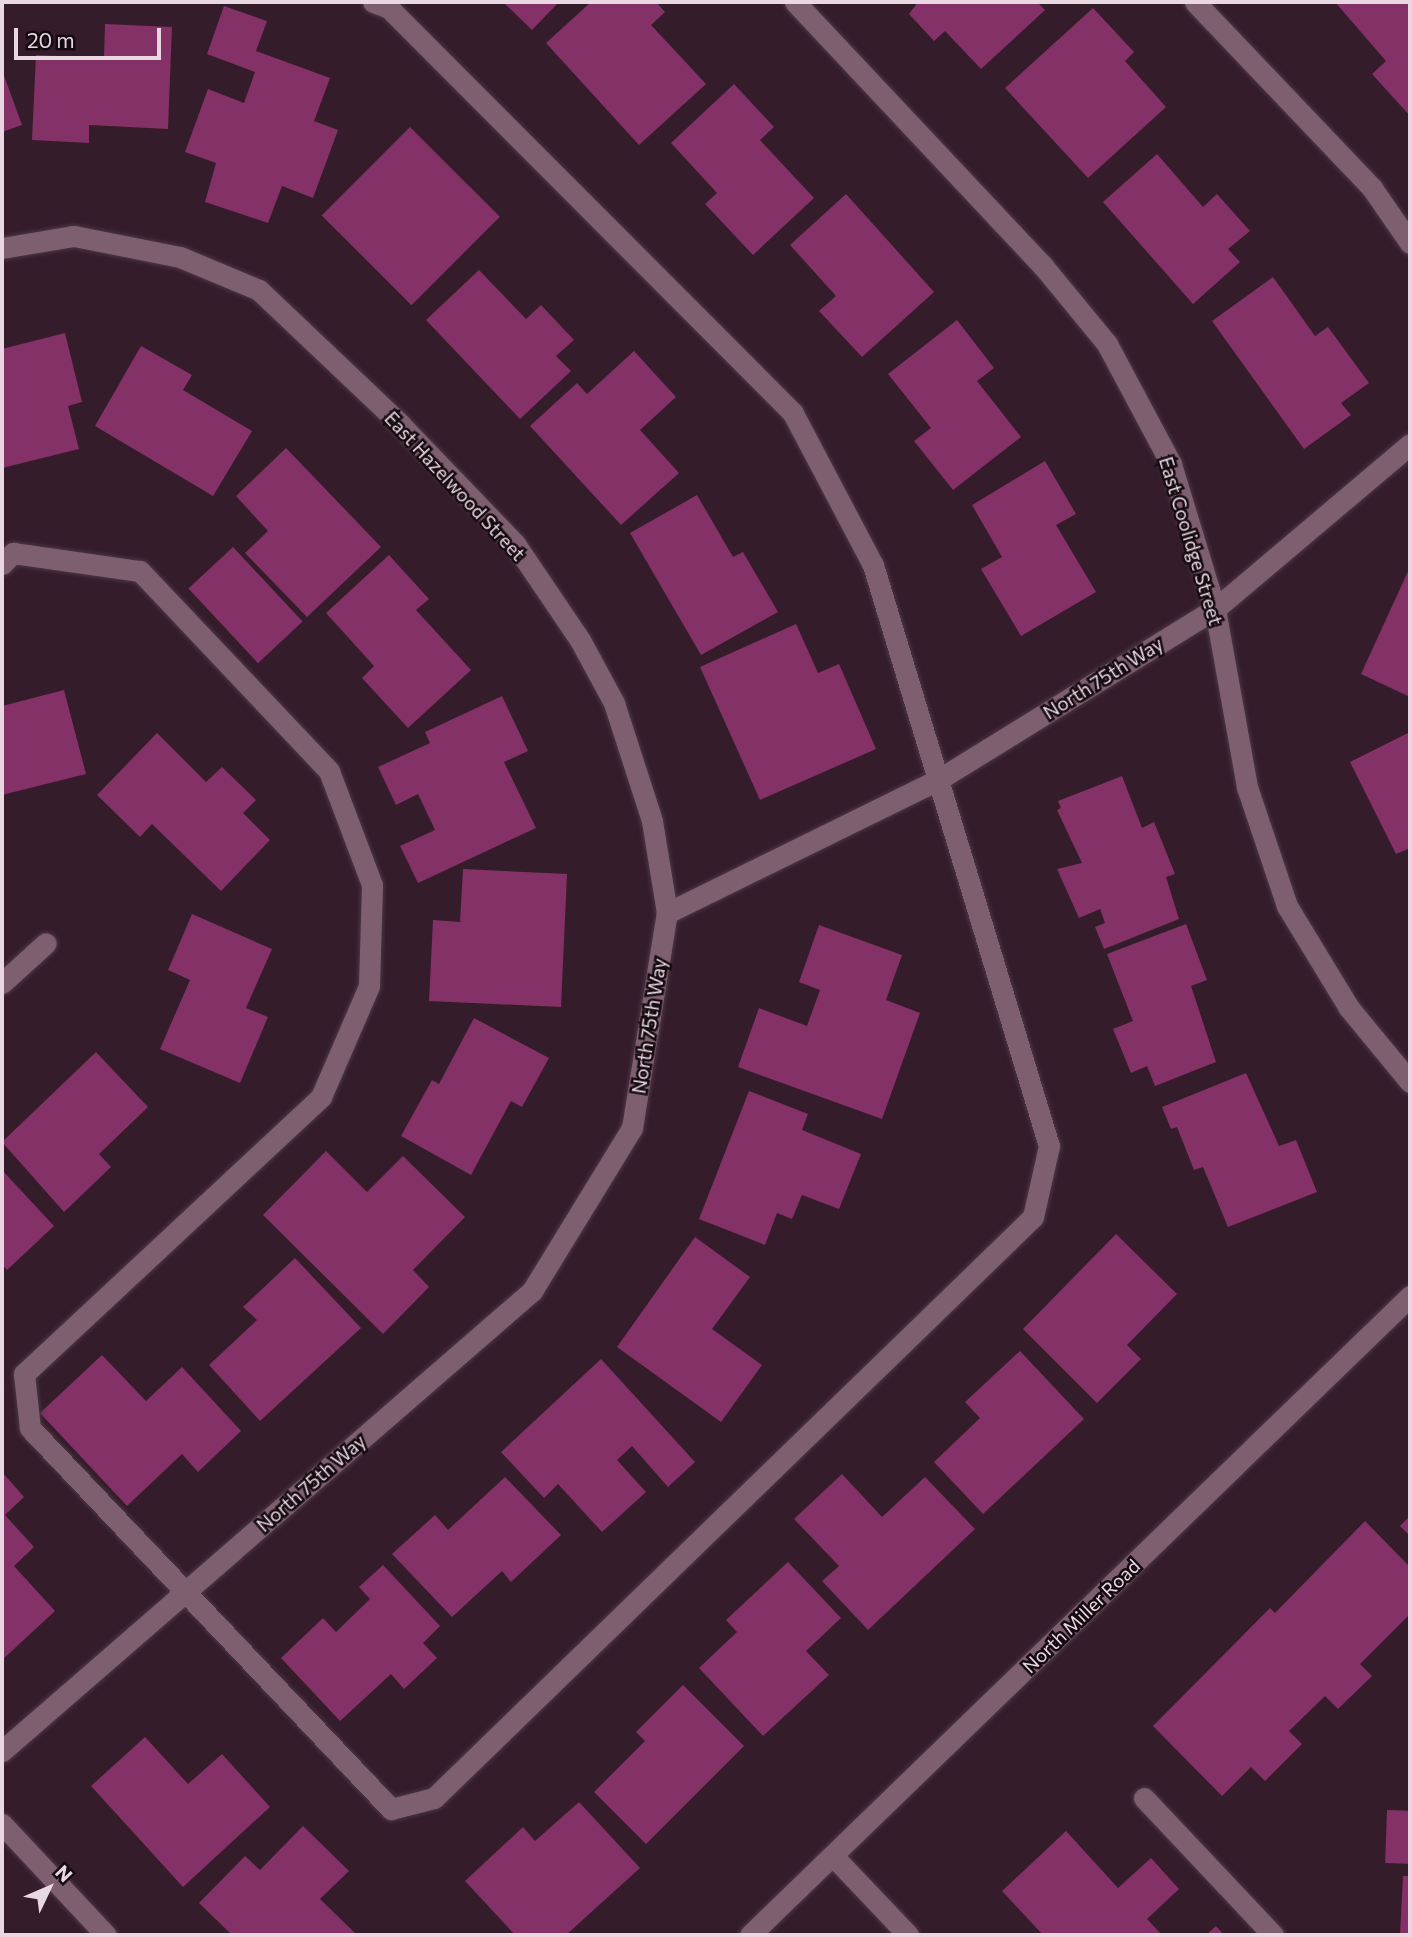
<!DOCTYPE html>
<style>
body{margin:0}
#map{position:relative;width:1412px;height:1937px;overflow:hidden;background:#351c2b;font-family:Commissioner,sans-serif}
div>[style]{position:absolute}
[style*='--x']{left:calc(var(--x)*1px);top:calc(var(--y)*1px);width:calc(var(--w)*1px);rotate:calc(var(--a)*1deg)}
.building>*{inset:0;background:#833166;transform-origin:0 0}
.roads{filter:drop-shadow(0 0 2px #4c3744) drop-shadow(0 0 2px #4c3744)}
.minor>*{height:21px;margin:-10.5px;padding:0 10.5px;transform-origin:10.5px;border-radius:10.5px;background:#7d5f70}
span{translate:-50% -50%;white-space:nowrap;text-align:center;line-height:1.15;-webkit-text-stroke:5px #150a11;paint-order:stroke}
.street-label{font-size:19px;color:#e9d7e1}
.frame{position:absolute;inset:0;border:4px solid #e9d7e1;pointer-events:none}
.north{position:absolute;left:14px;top:1853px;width:70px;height:70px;-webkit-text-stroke:5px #150a11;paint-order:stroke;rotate:46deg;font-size:19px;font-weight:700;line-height:28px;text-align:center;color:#e9d7e1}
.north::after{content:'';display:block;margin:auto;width:24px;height:32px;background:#e9d7e1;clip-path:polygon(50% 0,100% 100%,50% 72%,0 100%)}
.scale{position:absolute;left:14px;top:28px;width:147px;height:32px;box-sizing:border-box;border:4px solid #e9d7e1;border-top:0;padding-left:9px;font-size:21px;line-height:24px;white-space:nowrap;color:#e9d7e1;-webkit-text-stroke:5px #150a11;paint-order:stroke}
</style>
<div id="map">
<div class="building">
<i style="clip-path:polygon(503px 2px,559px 2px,532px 30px)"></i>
<i style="clip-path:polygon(591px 2px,656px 2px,665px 12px,651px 25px,706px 84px,639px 145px,546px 43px)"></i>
<i style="clip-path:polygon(918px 2px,1037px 2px,1045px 10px,981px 69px,945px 31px,934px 41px,909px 14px)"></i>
<i style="clip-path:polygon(1335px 2px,1410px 2px,1410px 116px,1372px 74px,1386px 61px)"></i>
<i style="clip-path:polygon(224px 6px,267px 21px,256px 51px,330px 78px,314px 121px,338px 130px,313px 198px,282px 186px,268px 223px,205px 202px,216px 163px,185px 152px,208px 89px,244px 103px,255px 72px,207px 54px)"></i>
<i style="clip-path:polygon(1093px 8px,1134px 52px,1125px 61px,1166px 107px,1088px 178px,1005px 88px)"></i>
<i style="clip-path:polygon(105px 24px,172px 27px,168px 129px,89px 125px,89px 143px,32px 140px,36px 55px,104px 58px)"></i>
<i style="clip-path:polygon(2px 70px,22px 125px,2px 132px)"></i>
<i style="clip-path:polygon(734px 84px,774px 127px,760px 140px,814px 198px,753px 255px,705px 204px,717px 193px,671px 143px)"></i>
<i style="left:410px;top:127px;width:127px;height:125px;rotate:45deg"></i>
<i style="clip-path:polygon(1157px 154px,1203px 207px,1217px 194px,1250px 231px,1228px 249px,1240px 262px,1193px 304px,1103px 202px)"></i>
<i style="clip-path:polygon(846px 194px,934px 292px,862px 357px,819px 311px,836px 296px,790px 245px)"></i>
<i style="clip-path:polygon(479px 270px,526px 319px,541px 305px,574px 340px,556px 356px,571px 371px,520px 419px,426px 320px)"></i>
<i style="clip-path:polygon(1273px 277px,1315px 336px,1328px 327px,1369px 383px,1341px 403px,1351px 415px,1304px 449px,1212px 321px)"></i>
<i style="clip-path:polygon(957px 320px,994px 368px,977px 381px,1021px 437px,953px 490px,914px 441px,931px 428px,888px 374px)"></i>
<i style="clip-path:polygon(65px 333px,82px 402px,68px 406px,79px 449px,2px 468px,2px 349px)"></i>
<i style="clip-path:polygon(141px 346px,192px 375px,183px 390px,252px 431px,213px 496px,95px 426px)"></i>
<i style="clip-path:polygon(634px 351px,676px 397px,640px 430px,679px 473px,621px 525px,530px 426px,577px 383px,587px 394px)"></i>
<i style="clip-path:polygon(286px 448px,381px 547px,307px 617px,245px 553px,268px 531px,236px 496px)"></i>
<i style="clip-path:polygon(1045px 461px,1076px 514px,1056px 525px,1096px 592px,1021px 636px,981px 569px,1002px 557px,972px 505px)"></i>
<i style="clip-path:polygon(697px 495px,733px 557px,743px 552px,778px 612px,701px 655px,630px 533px)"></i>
<i style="left:233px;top:547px;width:102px;height:61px;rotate:47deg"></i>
<i style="clip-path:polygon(389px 555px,429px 599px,416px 610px,471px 670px,408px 728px,362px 678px,374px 666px,326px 613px)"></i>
<i style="clip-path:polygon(1410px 567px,1410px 697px,1361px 674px)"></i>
<i style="clip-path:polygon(796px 624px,818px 673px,839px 664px,876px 749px,760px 800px,700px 667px)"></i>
<i style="clip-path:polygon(64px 690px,86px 774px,2px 795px,2px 706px)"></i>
<i style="clip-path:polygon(502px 696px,528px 751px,504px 762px,536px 828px,418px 883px,400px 846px,435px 830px,418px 794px,396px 805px,378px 767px,430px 743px,425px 732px)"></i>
<i style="clip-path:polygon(1410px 732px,1410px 848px,1396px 854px,1350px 762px)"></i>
<i style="clip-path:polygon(157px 733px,206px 782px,222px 767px,256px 800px,243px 813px,270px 840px,221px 891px,152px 824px,140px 837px,97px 795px)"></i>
<i style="clip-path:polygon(1122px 776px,1142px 828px,1154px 822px,1175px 874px,1166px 877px,1179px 919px,1104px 949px,1095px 927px,1105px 923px,1100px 909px,1079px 918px,1057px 869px,1082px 863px,1057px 810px,1061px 808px,1058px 801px)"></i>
<i style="clip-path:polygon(463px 869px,567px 874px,561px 1007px,429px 1001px,433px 920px,460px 922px)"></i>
<i style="clip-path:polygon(192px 914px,272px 949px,246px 1008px,268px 1017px,240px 1083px,160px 1049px,190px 980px,168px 970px)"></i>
<i style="clip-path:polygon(1186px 924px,1207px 980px,1191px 986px,1216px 1062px,1155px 1086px,1147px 1066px,1131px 1073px,1113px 1029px,1133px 1021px,1107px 954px)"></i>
<i style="clip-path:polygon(819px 925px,902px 955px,886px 1000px,920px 1013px,882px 1119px,738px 1067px,759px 1008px,807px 1026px,820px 990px,799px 982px)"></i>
<i style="clip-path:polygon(474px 1018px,549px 1058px,522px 1107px,511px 1101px,471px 1175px,401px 1136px,432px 1080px,439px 1084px)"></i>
<i style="clip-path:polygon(96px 1052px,148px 1107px,99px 1154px,111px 1167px,64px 1212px,2px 1142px)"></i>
<i style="clip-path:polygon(1246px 1073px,1279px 1146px,1296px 1140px,1317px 1192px,1228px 1227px,1203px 1167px,1194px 1170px,1177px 1127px,1171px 1129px,1162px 1107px)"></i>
<i style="clip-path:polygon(749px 1091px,808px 1114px,802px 1130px,861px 1154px,839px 1209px,802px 1195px,792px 1219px,777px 1213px,765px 1245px,699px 1219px)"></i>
<i style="clip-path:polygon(326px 1151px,367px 1192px,403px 1156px,465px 1217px,413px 1270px,429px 1287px,383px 1334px,263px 1215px)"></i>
<i style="clip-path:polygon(2px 1170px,54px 1226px,7px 1270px,2px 1264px)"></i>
<i style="clip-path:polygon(1116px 1234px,1177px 1294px,1127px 1345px,1141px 1359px,1097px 1403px,1023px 1329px)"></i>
<i style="clip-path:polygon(695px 1237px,750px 1277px,712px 1329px,762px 1365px,721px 1422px,617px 1347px)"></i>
<i style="clip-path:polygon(295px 1258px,361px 1328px,260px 1421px,209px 1365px,257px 1320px,243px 1307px)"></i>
<i style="clip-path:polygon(1020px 1351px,1084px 1419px,983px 1514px,934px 1462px,980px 1418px,965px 1402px)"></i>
<i style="clip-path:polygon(102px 1355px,146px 1401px,182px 1367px,241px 1431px,198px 1472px,182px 1454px,127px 1506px,40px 1413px)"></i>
<i style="clip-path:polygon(601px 1359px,695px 1462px,668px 1487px,632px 1446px,617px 1460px,646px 1492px,602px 1532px,558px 1484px,544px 1498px,501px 1452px)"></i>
<i style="clip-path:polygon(2px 1472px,24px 1497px,5px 1515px,34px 1547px,14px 1566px,55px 1611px,2px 1660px)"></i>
<i style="clip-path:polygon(842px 1474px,882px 1517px,925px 1477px,975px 1529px,868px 1630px,822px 1581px,839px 1566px,794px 1519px)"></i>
<i style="clip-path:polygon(505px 1477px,561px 1535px,511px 1582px,502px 1571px,452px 1617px,392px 1554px,435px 1515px,448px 1530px)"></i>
<i style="clip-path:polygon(1410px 1516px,1410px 1536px,1400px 1526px)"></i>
<i style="clip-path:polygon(1365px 1521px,1410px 1567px,1410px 1614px,1360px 1664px,1372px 1676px,1338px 1709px,1325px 1696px,1289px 1731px,1302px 1744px,1265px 1781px,1251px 1767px,1222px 1796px,1153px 1726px,1270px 1608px,1275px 1613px)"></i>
<i style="clip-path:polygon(788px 1562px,841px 1618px,806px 1651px,829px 1675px,763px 1736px,699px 1668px,737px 1632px,726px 1620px)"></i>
<i style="clip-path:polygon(383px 1565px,440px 1626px,423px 1643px,437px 1658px,404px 1689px,391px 1674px,340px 1721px,281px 1658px,323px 1618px,336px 1632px,370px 1599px,359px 1587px)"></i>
<i style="clip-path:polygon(683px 1685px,744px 1746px,646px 1844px,594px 1792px,645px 1741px,636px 1732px)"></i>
<i style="clip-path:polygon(145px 1737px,188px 1784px,222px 1754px,270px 1807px,183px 1887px,91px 1786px)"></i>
<i style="clip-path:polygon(579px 1802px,640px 1868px,566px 1935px,515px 1935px,465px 1881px,523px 1827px,535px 1841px)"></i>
<i style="left:1387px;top:1810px;width:23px;height:53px;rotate:2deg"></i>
<i style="clip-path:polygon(303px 1826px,349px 1871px,320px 1899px,357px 1935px,232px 1935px,199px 1903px,245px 1856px,260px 1870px)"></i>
<i style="clip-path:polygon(1066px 1831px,1118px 1888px,1151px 1858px,1179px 1889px,1147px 1919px,1162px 1935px,1043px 1935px,1002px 1891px)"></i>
<i style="clip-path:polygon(1403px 1876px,1410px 1876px,1410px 1935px,1400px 1935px)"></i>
<i style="clip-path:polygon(1216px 1926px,1224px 1935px,1206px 1935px)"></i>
</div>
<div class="roads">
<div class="minor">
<i style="--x:795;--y:2;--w:362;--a:46.8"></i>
<i style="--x:1043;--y:266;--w:101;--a:50.6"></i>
<i style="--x:1107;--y:344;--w:136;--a:61.9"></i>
<i style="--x:1171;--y:464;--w:152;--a:73.1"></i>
<i style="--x:1215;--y:609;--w:181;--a:79.8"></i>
<i style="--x:1247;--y:787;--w:126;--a:71.4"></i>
<i style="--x:1287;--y:906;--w:119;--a:58.7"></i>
<i style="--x:1349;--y:1008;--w:96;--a:50.5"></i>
<i style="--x:1195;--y:2;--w:257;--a:46.4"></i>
<i style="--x:1372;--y:188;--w:67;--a:55.4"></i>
<i style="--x:2;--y:248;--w:73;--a:-9.5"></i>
<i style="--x:74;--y:236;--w:108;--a:11.2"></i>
<i style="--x:180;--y:257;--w:86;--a:22.7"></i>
<i style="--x:259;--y:290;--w:195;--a:43.5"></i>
<i style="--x:400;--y:424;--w:166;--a:46.2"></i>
<i style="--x:515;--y:544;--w:116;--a:55.9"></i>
<i style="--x:580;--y:640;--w:72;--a:61.6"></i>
<i style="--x:614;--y:703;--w:124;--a:72.1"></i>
<i style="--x:652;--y:821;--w:93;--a:80.7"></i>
<i style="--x:2;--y:564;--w:16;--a:-45"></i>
<i style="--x:13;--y:553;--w:128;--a:8.1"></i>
<i style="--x:140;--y:571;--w:275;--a:46.6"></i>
<i style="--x:329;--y:771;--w:122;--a:69.3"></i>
<i style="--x:372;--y:885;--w:101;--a:91.7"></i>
<i style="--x:369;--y:986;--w:121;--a:113.4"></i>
<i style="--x:321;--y:1097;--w:406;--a:137"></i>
<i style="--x:24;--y:1374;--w:54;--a:83.7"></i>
<i style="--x:30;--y:1428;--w:525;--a:46.54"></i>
<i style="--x:391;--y:1809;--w:44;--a:-14.3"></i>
<i style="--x:434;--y:1798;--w:834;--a:-44.13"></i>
<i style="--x:1033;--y:1217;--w:73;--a:-77.3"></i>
<i style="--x:1049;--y:1146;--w:607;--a:-106.85"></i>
<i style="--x:873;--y:565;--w:172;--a:-117.8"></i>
<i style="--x:793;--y:413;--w:572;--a:-134.93"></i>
<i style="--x:389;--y:8;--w:17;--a:-159"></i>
<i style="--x:2;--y:983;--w:59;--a:-42.3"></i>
<i style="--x:2;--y:1751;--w:702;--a:-40.96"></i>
<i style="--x:532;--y:1291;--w:191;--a:-58.5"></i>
<i style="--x:632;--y:1128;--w:218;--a:-80.8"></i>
<i style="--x:667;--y:913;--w:305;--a:-26.2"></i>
<i style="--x:941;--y:778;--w:322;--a:-31.7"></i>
<i style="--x:1215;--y:609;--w:255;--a:-40.2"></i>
<i style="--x:1144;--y:1798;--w:188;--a:46.7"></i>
<i style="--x:2;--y:1824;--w:152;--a:46.9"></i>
<i style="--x:834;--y:1857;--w:108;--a:46.5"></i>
<i style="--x:750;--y:1935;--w:919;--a:-44.07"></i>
</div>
</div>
<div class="street-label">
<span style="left:455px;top:486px;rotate:47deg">East Hazelwood Street</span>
<span style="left:1191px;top:541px;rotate:73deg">East Coolidge Street</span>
<span style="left:1103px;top:678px;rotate:-32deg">North 75th Way</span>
<span style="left:649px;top:1026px;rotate:-81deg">North 75th Way</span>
<span style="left:311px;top:1483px;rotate:-41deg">North 75th Way</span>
<span style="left:1081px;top:1616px;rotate:-44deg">North Miller Road</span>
</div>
<div class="frame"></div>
<div class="north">N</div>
<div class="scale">20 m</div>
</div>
